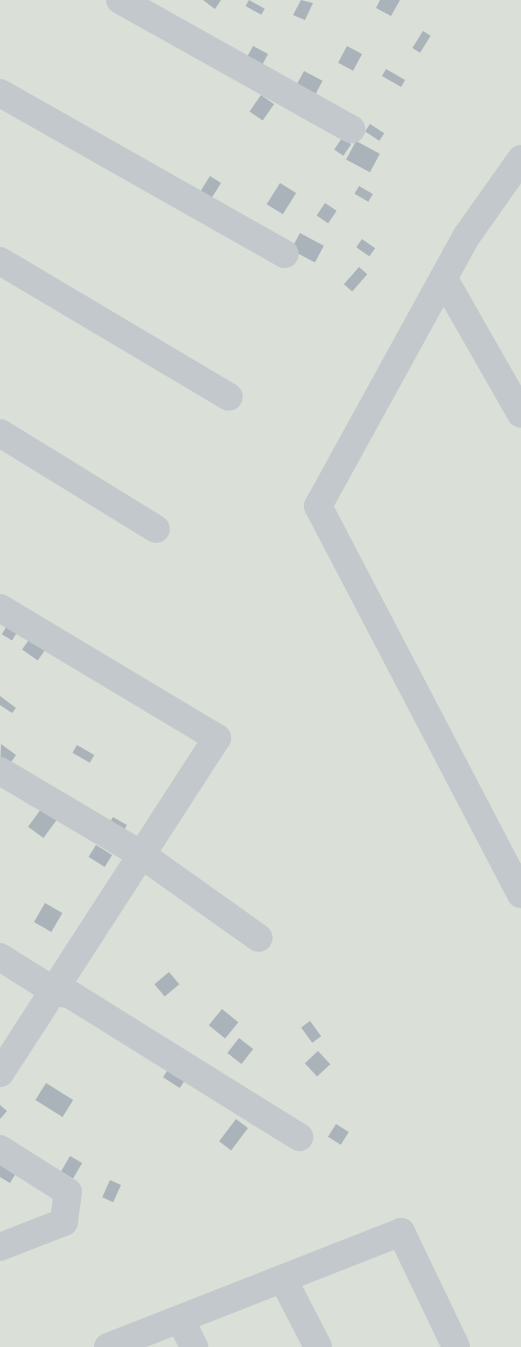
<!DOCTYPE html>
<style>
body{margin:0}
#map{position:relative;width:521px;height:1347px;overflow:hidden;background:#fafaf8;font-family:"Open Sans",sans-serif}
div>[style]{position:absolute}
[style*='--x']{left:calc(var(--x)*1px);top:calc(var(--y)*1px);width:calc(var(--w)*1px);rotate:calc(var(--a)*1deg)}
.green>*{inset:0;background:#dadfd7;transform-origin:0 0}
.building>*{inset:0;background:#aab3b9;transform-origin:0 0}
.minor>*{height:28px;margin:-14px;padding:0 14px;transform-origin:14px;border-radius:14px;background:#c3c8cc}
span{translate:-50% -50%;white-space:nowrap;text-align:center;line-height:1.15;-webkit-text-stroke:6px #fff;paint-order:stroke}
</style>
<div id="map">
<div class="green">
<i style="left:0;top:0;width:521px;height:1347px"></i>
</div>
<div class="building">
<i style="clip-path:polygon(203px 0,221px 0,215px 9px)"></i>
<i style="left:249px;top:0;width:18px;height:7px;rotate:29deg"></i>
<i style="clip-path:polygon(301px 0,313px 3px,305px 20px,293px 15px)"></i>
<i style="clip-path:polygon(380px 0,400px 0,391px 16px,376px 8px)"></i>
<i style="left:423px;top:31px;width:9px;height:20px;rotate:32deg"></i>
<i style="left:253px;top:46px;width:17px;height:15px;rotate:28deg"></i>
<i style="left:347px;top:46px;width:17px;height:19px;rotate:28deg"></i>
<i style="left:386px;top:69px;width:22px;height:8px;rotate:30deg"></i>
<i style="left:304px;top:71px;width:21px;height:21px;rotate:28deg"></i>
<i style="left:261px;top:95px;width:16px;height:20px;rotate:35deg"></i>
<i style="left:370px;top:124px;width:17px;height:9px;rotate:33deg"></i>
<i style="left:342px;top:138px;width:11px;height:14px;rotate:34deg"></i>
<i style="left:356px;top:141px;width:27px;height:21px;rotate:28deg"></i>
<i style="left:210px;top:176px;width:13px;height:22px;rotate:32deg"></i>
<i style="left:280px;top:183px;width:19px;height:25px;rotate:32deg"></i>
<i style="left:359px;top:186px;width:16px;height:9px;rotate:30deg"></i>
<i style="left:325px;top:203px;width:14px;height:15px;rotate:34deg"></i>
<i style="left:300px;top:233px;width:27px;height:19px;rotate:28deg"></i>
<i style="left:362px;top:239px;width:16px;height:10px;rotate:35deg"></i>
<i style="left:359px;top:267px;width:11px;height:23px;rotate:41deg"></i>
<i style="left:8px;top:624px;width:12px;height:12px;rotate:31deg"></i>
<i style="left:33px;top:634px;width:19px;height:19px;rotate:35deg"></i>
<i style="clip-path:polygon(0 696px,16px 708px,12px 713px,0 705px)"></i>
<i style="clip-path:polygon(1px 744px,16px 755px,4px 772px,0 769px)"></i>
<i style="left:77px;top:745px;width:20px;height:9px;rotate:30deg"></i>
<i style="left:41px;top:809px;width:19px;height:22px;rotate:36deg"></i>
<i style="left:113px;top:817px;width:16px;height:12px;rotate:30deg"></i>
<i style="left:96px;top:845px;width:19px;height:14px;rotate:32deg"></i>
<i style="left:45px;top:903px;width:20px;height:22px;rotate:30deg"></i>
<i style="left:169px;top:972px;width:16px;height:19px;rotate:50deg"></i>
<i style="left:222px;top:1009px;width:21px;height:21px;rotate:39deg"></i>
<i style="left:310px;top:1021px;width:19px;height:11px;rotate:54deg"></i>
<i style="left:239px;top:1038px;width:18px;height:19px;rotate:38deg"></i>
<i style="left:318px;top:1051px;width:18px;height:18px;rotate:47deg"></i>
<i style="left:169px;top:1068px;width:20px;height:11px;rotate:33deg"></i>
<i style="left:46px;top:1083px;width:32px;height:20px;rotate:32deg"></i>
<i style="clip-path:polygon(0 1105px,7px 1111px,0 1119px)"></i>
<i style="left:236px;top:1119px;width:15px;height:28px;rotate:37deg"></i>
<i style="left:336px;top:1124px;width:15px;height:15px;rotate:32deg"></i>
<i style="left:70px;top:1156px;width:14px;height:18px;rotate:30deg"></i>
<i style="clip-path:polygon(0 1164px,16px 1173px,10px 1183px,0 1177px)"></i>
<i style="left:110px;top:1180px;width:12px;height:19px;rotate:24deg"></i>
</div>
<div class="minor">
<i style="--x:120;--y:0;--w:265;--a:29.2"></i>
<i style="--x:0;--y:93;--w:327;--a:29.5"></i>
<i style="--x:521;--y:159;--w:95;--a:125.2"></i>
<i style="--x:466;--y:237;--w:307;--a:118.8"></i>
<i style="--x:318;--y:506;--w:438;--a:62.4"></i>
<i style="--x:0;--y:261;--w:266;--a:30.7"></i>
<i style="--x:444;--y:279;--w:155;--a:60.3"></i>
<i style="--x:0;--y:433;--w:183;--a:31.6"></i>
<i style="--x:0;--y:608;--w:253;--a:30.9"></i>
<i style="--x:217;--y:738;--w:399;--a:122.9"></i>
<i style="--x:0;--y:771;--w:165;--a:30.6"></i>
<i style="--x:142;--y:855;--w:143;--a:35.4"></i>
<i style="--x:0;--y:957;--w:64;--a:32.2"></i>
<i style="--x:54;--y:991;--w:17;--a:13"></i>
<i style="--x:71;--y:995;--w:269;--a:31.9"></i>
<i style="--x:0;--y:1149;--w:80;--a:32.3"></i>
<i style="--x:68;--y:1192;--w:30;--a:98"></i>
<i style="--x:64;--y:1222;--w:69;--a:158.7"></i>
<i style="--x:284;--y:1281;--w:74;--a:62.7"></i>
<i style="--x:181;--y:1321;--w:29;--a:63"></i>
<i style="--x:108;--y:1347;--w:315;--a:-21.4"></i>
<i style="--x:401;--y:1232;--w:127;--a:64.4"></i>
</div>
</div>
